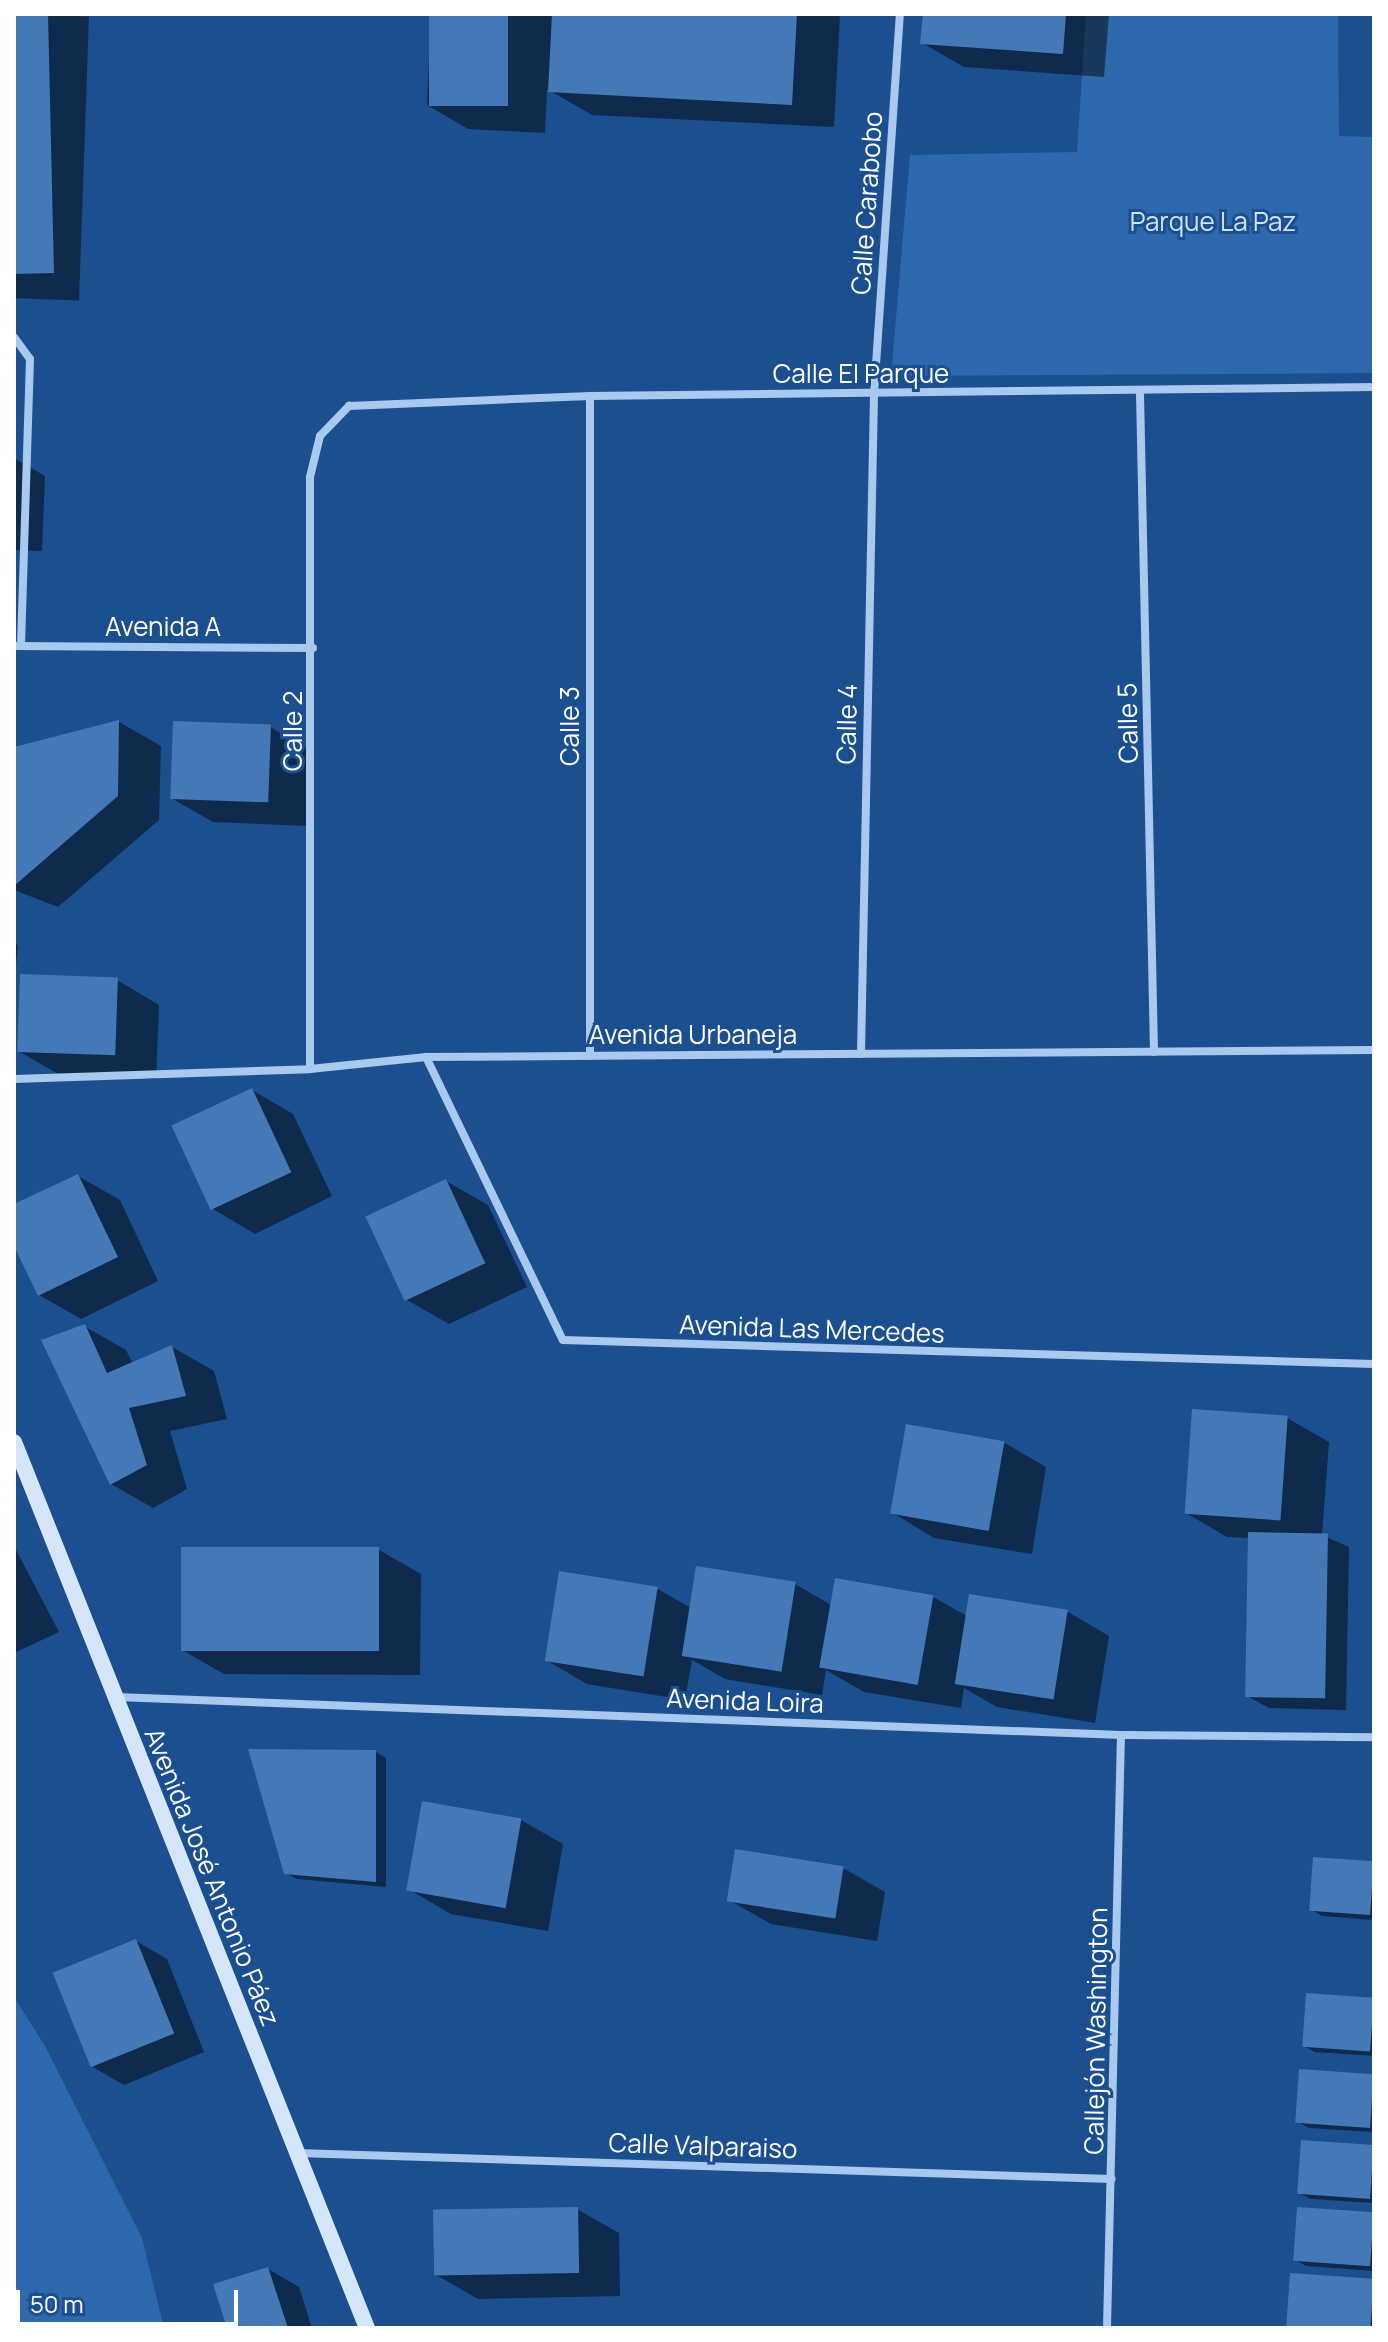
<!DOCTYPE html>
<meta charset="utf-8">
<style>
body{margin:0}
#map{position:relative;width:1388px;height:2342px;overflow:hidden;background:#1b4f8f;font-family:Manrope,sans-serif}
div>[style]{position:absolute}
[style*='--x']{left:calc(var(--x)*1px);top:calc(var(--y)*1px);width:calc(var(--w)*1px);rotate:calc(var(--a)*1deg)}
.green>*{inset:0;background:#2e69ad}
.shadow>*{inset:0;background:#0007;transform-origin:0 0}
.building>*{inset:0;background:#4478b7;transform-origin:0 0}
.minor>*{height:8px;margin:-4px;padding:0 4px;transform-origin:4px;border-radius:4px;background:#a9c9ee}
.secondary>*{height:16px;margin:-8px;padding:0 8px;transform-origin:8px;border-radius:8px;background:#d6e6fa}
span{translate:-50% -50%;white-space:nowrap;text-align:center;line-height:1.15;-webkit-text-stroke:6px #1b4f8f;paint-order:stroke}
.street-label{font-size:26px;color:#fff}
.park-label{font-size:26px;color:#cfe3fa}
.frame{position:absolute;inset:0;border:16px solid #fff;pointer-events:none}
.scale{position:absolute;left:16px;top:2290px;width:222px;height:36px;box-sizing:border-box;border:4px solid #fff;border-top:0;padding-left:10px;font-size:24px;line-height:28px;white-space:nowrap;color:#fff;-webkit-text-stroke:6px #1b4f8f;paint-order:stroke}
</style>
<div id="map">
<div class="green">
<i style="clip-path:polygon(1086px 14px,1338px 14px,1339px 136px,1374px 137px,1374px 373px,891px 376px,910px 155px,1077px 152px)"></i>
<i style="clip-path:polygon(14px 1997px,45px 2046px,142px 2238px,164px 2328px,14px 2328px)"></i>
</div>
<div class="shadow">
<i style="left:14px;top:14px;width:75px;height:284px;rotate:2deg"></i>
<i style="clip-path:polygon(431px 14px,840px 14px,834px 127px,592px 115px,547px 89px,545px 133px,468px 129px,427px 105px)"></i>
<i style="clip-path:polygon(925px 14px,1109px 14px,1104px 77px,964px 67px,922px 43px)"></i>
<i style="clip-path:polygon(14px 458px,45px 476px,42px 551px,14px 550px)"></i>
<i style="clip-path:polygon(119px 722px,161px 746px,159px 820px,58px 907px,14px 890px,14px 749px)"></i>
<i style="clip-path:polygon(270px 727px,312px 751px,309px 826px,213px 822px,171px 798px)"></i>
<i style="clip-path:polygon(14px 940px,18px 946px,14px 983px)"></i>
<i style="clip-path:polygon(117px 980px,159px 1005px,156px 1079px,60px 1075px,18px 1051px)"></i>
<i style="clip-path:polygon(252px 1090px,293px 1114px,332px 1196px,255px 1234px,213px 1209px)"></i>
<i style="clip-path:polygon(78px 1176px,120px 1200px,158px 1281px,81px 1319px,39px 1295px,14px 1242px,14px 1207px)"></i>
<i style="clip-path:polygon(446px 1181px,488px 1205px,527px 1287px,449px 1324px,407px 1300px)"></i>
<i style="clip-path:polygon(84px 1326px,126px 1350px,133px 1364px,172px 1347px,214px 1371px,227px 1419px,170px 1431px,187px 1489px,153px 1508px,111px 1484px)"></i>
<i style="clip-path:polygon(1287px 1418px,1329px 1442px,1322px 1535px,1349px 1547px,1346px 1710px,1269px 1708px,1247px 1696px,1250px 1538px,1227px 1537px,1186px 1513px)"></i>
<i style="clip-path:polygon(1005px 1443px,1046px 1467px,1032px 1554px,934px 1538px,893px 1513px)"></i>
<i style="clip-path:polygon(14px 1546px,59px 1632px,14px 1653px)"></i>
<i style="clip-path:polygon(379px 1550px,421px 1574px,420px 1675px,224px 1674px,182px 1650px)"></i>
<i style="clip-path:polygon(795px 1584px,833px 1606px,933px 1597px,967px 1616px,1068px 1612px,1109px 1636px,1095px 1723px,997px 1707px,964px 1688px,961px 1708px,864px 1692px,826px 1670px,822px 1695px,725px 1679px,692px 1660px,685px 1700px,587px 1684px,546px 1660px,658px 1589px,691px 1608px)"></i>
<i style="clip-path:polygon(376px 1752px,386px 1758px,386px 1887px,297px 1879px,286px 1873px)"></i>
<i style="clip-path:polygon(521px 1820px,563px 1844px,548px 1931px,451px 1914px,410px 1890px)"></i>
<i style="clip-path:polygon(1374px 1863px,1374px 1920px,1322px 1916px,1312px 1910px)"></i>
<i style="clip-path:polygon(843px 1868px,885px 1892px,877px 1941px,771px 1924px,729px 1900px)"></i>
<i style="clip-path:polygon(136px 1941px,167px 1959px,204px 2052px,124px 2085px,93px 2067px)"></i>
<i style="clip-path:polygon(1374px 2000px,1374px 2056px,1315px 2052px,1304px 2046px)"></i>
<i style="clip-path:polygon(1374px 2076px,1374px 2132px,1309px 2128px,1298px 2122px)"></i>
<i style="clip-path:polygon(1374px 2147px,1374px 2203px,1310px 2199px,1300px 2193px)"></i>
<i style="clip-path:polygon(577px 2209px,619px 2233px,620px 2296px,478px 2299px,436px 2275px)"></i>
<i style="clip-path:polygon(1374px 2214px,1374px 2271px,1306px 2266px,1296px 2260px)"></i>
<i style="clip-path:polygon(268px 2269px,299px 2287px,312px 2328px,229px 2328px)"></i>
<i style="clip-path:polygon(1374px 2281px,1374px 2328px,1289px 2326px)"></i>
</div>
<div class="building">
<i style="clip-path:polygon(14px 14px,48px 14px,54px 273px,14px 274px)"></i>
<i style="left:429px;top:14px;width:79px;height:92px"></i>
<i style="clip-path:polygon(552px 14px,797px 14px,792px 105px,548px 92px)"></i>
<i style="clip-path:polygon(923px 14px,1066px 14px,1063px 54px,920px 44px)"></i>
<i style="clip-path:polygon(119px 720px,118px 796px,14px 886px,14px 747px)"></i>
<i style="left:173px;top:721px;width:98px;height:78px;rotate:2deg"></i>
<i style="left:20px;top:974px;width:98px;height:78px;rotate:2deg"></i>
<i style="left:252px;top:1088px;width:93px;height:89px;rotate:65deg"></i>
<i style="clip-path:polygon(78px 1174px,118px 1257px,38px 1296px,14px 1246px,14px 1204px)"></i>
<i style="left:446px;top:1179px;width:93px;height:89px;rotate:65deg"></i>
<i style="clip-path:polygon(85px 1324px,107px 1373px,172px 1345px,186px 1396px,129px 1408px,147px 1465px,110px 1485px,41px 1340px)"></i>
<i style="left:1192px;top:1409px;width:96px;height:105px;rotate:4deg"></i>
<i style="left:906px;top:1424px;width:100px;height:91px;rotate:10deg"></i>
<i style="left:1248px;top:1532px;width:80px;height:165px;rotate:1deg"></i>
<i style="left:181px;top:1547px;width:198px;height:104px"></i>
<i style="left:696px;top:1566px;width:101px;height:91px;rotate:9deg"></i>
<i style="left:559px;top:1571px;width:100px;height:91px;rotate:9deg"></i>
<i style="left:835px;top:1578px;width:100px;height:91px;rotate:10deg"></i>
<i style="left:969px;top:1594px;width:100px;height:91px;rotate:9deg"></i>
<i style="clip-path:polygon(248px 1749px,376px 1750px,376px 1882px,284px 1874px)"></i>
<i style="left:422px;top:1801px;width:101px;height:91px;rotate:10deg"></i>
<i style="left:735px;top:1849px;width:110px;height:53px;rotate:9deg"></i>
<i style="left:1313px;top:1857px;width:61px;height:54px;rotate:4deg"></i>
<i style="left:136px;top:1939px;width:102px;height:90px;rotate:68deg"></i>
<i style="left:1306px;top:1993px;width:68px;height:54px;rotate:4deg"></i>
<i style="left:1299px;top:2069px;width:75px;height:54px;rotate:4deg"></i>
<i style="left:1301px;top:2140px;width:73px;height:54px;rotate:4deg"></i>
<i style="left:578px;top:2207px;width:66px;height:145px;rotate:89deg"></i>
<i style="left:1297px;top:2207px;width:77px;height:54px;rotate:4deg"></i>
<i style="clip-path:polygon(268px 2267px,288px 2328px,227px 2328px,213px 2284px)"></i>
<i style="left:1290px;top:2273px;width:84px;height:54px;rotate:4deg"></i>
</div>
<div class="minor">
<i style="--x:14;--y:337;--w:27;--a:54"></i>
<i style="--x:30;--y:359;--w:287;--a:91.8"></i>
<i style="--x:1140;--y:394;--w:658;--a:88.78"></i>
<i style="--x:590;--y:396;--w:660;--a:90"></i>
<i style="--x:14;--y:646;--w:299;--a:0.4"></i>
<i style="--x:861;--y:1054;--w:660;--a:-88.87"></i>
<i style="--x:874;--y:394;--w:381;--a:-86.1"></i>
<i style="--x:426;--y:1057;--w:314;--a:64.2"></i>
<i style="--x:563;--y:1340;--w:811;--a:1.7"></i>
<i style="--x:310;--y:1069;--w:592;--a:-90"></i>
<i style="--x:310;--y:477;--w:42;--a:-76.3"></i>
<i style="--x:320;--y:436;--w:42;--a:-46"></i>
<i style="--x:349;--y:406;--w:241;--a:-2.4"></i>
<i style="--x:590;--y:396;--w:784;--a:-0.66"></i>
<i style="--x:14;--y:1079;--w:296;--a:-1.9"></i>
<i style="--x:310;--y:1069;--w:117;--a:-5.9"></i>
<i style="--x:426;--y:1057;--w:948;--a:-0.42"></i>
<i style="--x:116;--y:1697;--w:1006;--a:2.17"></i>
<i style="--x:1121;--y:1735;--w:253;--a:0.5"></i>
<i style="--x:298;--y:2153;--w:814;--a:1.83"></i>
<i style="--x:1107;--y:2328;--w:593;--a:-88.65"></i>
</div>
<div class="secondary">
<i style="--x:14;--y:1442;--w:954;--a:68.28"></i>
</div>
<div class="street-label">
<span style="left:867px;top:203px;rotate:-86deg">Calle Carabobo</span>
<span style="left:861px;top:374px">Calle El Parque</span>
<span style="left:163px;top:627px">Avenida A</span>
<span style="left:1128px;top:723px;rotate:-91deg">Calle 5</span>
<span style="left:847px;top:724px;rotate:-89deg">Calle 4</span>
<span style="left:570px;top:726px;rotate:-90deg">Calle 3</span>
<span style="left:293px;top:731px;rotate:-90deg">Calle 2</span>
<span style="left:693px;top:1035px">Avenida Urbaneja</span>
<span style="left:812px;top:1329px;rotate:2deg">Avenida Las Mercedes</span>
<span style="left:745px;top:1701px;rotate:2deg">Avenida Loira</span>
<span style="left:212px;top:1877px;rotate:68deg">Avenida José Antonio Páez</span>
<span style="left:1096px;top:2031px;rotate:-89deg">Callejón Washington</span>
<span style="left:703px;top:2146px;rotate:2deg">Calle Valparaiso</span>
</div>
<div class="park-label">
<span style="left:1213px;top:222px">Parque La Paz</span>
</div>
<div class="frame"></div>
<div class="scale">50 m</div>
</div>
